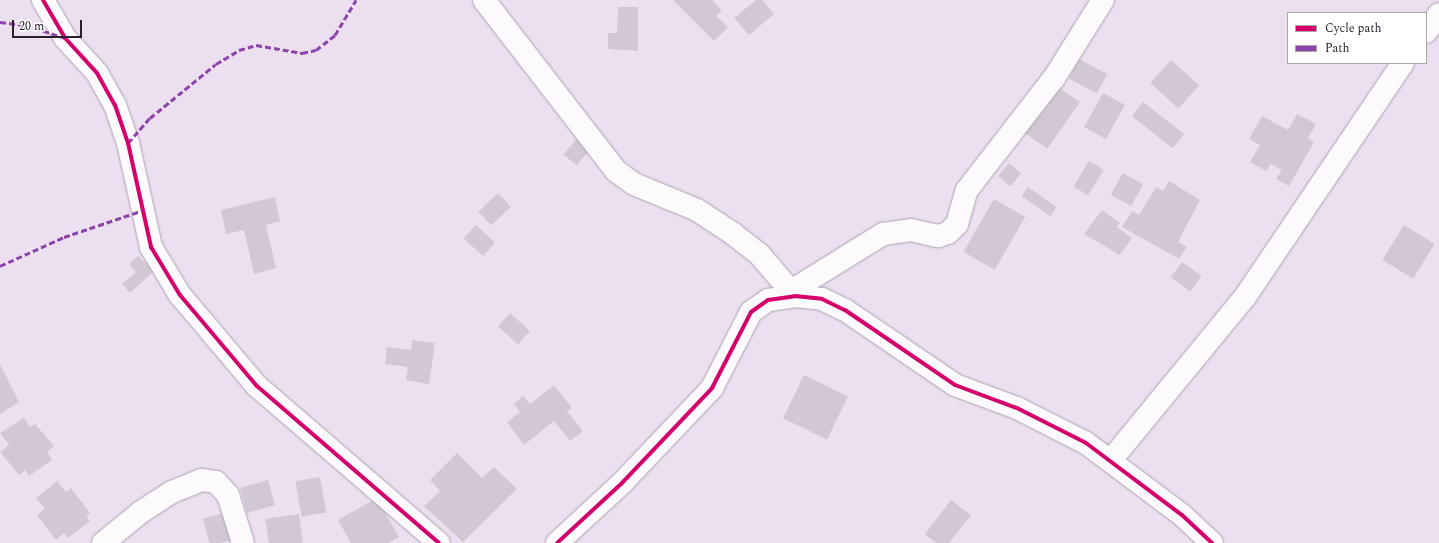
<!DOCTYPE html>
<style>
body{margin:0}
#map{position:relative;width:1439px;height:543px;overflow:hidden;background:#ecdff0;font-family:Spectral,serif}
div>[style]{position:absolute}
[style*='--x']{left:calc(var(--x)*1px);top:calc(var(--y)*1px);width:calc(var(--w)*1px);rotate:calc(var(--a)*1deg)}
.building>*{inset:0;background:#d2c8d5;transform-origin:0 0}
.roads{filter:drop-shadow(0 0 1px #ada4b1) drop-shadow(0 0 1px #ada4b1)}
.minor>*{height:22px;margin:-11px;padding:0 11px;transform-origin:11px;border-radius:11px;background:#fcfafd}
.quiet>*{height:3px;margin-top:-1.5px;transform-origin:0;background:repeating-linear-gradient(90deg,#8e44ad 0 6px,transparent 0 9px)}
.cycleway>*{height:4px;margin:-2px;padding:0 2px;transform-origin:2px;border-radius:2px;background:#d6006c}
span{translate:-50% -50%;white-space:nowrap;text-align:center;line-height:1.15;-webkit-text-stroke:3px #fff;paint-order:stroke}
.legend{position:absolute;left:1287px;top:12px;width:140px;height:52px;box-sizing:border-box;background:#fff;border:1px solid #a9a6aa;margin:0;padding:5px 7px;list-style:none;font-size:12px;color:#29202b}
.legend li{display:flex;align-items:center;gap:8px;height:20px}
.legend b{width:20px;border:1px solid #a9a6aa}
.scale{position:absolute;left:12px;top:20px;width:70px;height:18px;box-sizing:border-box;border:2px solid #29202b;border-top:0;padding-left:5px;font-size:12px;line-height:14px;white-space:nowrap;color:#29202b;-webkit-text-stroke:3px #fff;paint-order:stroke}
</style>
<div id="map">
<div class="building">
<i style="clip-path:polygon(673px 0,712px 0,722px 11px,716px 16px,728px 27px,714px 41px)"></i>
<i style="clip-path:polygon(756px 0,762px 0,774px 14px,749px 35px,734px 18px)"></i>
<i style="clip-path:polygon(618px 7px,638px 7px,638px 51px,608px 49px,608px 33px,617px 33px)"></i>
<i style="left:1079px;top:59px;width:32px;height:22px;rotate:28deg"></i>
<i style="left:1171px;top:60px;width:38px;height:31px;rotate:42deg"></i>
<i style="left:1057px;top:86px;width:28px;height:57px;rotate:35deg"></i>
<i style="left:1103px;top:93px;width:25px;height:39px;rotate:29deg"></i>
<i style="left:1143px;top:102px;width:52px;height:18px;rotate:38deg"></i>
<i style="clip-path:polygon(1297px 114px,1316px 124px,1308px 138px,1314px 142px,1289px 186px,1276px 179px,1282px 170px,1271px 164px,1266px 171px,1250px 162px,1260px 145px,1249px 139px,1262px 116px,1288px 130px)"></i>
<i style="left:579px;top:136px;width:17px;height:24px;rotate:40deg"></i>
<i style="left:1089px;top:161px;width:17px;height:30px;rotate:31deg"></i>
<i style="left:1009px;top:163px;width:16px;height:17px;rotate:40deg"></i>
<i style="left:1123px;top:173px;width:23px;height:25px;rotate:29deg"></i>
<i style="clip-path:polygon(1169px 181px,1200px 200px,1178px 242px,1187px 247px,1179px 259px,1122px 227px,1132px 211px,1139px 215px,1156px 187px,1163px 191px)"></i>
<i style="left:1028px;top:187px;width:35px;height:11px;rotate:35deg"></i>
<i style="left:498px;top:193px;width:19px;height:27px;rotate:47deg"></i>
<i style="clip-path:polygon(275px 197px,280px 221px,266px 225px,276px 268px,254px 274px,244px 230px,226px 234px,221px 210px)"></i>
<i style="left:994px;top:199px;width:36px;height:61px;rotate:30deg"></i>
<i style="clip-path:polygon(1102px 210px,1120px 223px,1117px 227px,1132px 238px,1120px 255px,1084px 234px)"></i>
<i style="left:476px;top:225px;width:26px;height:18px;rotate:43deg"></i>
<i style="left:1404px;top:225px;width:36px;height:41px;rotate:32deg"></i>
<i style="clip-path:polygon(138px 256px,154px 271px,130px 293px,122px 284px,136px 272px,129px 264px)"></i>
<i style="left:1182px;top:262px;width:24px;height:19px;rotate:36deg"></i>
<i style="left:510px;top:313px;width:27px;height:18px;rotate:42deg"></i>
<i style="clip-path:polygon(412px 340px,435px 343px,429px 384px,406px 380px,408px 367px,385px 364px,387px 347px,411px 350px)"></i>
<i style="clip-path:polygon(0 364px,19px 402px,0 414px)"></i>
<i style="left:804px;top:375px;width:49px;height:48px;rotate:26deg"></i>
<i style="clip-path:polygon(554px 385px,572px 408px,567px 411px,583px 431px,570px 441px,554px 421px,524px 445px,507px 422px,520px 412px,514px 404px,523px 396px,530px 404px)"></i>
<i style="clip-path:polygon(24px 418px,30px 427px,35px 424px,54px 446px,47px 452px,52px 460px,29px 476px,25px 470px,19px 475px,0 452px,9px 445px,0 433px)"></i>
<i style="clip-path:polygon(457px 453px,482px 478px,494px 467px,517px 489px,463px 542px,424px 506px,440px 491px,430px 480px)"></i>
<i style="left:320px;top:477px;width:36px;height:25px;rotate:80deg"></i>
<i style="left:268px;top:480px;width:26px;height:29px;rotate:74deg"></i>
<i style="clip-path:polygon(57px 481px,66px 492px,71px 488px,90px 513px,86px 517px,90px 521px,68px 538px,64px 533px,56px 540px,37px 515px,45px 509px,36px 498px)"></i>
<i style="clip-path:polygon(377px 498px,399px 537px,388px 543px,351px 543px,338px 520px)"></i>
<i style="clip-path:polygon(951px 500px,971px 515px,949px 543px,936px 543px,925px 534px)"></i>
<i style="left:228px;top:512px;width:28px;height:26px;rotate:75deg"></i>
<i style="clip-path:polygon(299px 514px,303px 543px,269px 543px,265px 519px)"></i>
</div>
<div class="roads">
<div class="minor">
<i style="--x:43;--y:0;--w:44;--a:59.9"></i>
<i style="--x:65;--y:38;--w:47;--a:47.6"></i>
<i style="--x:97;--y:73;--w:37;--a:61"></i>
<i style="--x:115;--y:105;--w:40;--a:71.1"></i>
<i style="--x:128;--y:143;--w:107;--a:77.5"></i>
<i style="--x:151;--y:247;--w:56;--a:58.9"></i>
<i style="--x:180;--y:295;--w:119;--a:49.8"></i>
<i style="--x:257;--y:386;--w:240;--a:40.8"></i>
<i style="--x:484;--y:0;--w:216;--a:52.3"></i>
<i style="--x:616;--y:171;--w:22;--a:36"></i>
<i style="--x:634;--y:184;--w:68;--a:22.4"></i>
<i style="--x:697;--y:210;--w:42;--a:33.3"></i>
<i style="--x:732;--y:233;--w:34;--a:38"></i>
<i style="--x:759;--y:254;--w:55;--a:49.4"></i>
<i style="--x:1426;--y:32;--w:22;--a:-54"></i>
<i style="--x:791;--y:291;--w:108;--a:-31.8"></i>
<i style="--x:883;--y:234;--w:28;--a:-8"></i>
<i style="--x:911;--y:230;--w:28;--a:13"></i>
<i style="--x:938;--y:236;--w:10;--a:-17"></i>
<i style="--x:948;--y:233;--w:13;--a:-45"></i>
<i style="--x:957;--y:224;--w:35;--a:-74"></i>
<i style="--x:967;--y:190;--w:142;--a:-52.2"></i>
<i style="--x:1054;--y:78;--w:92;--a:-57.9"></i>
<i style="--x:1111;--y:460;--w:211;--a:-50.6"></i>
<i style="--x:1245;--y:297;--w:282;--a:-56"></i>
<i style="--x:103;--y:543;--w:49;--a:-39.2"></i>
<i style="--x:141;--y:512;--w:37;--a:-33"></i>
<i style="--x:172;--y:492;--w:32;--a:-22"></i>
<i style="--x:202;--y:480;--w:14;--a:8"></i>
<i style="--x:216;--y:482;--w:18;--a:47"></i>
<i style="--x:228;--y:495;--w:50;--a:72.6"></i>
<i style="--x:557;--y:543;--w:88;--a:-42.7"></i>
<i style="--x:622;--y:483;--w:131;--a:-46.5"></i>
<i style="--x:712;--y:388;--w:85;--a:-62.8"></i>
<i style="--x:751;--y:312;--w:21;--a:-35"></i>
<i style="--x:768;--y:300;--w:27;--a:-8"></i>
<i style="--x:795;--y:296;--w:27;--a:6"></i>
<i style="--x:822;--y:299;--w:25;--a:26"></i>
<i style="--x:845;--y:310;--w:133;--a:34.3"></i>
<i style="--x:955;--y:385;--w:66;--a:20.4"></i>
<i style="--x:1017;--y:408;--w:77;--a:26.9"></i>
<i style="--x:1086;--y:443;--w:120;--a:36.9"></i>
<i style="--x:1182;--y:515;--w:41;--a:43"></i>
</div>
</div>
<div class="quiet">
<i style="--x:0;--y:22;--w:26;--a:7"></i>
<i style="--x:26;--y:25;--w:41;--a:18.4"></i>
<i style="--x:128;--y:143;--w:33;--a:-49"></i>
<i style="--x:150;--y:118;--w:85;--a:-39.3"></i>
<i style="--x:216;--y:64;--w:27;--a:-31"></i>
<i style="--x:239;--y:50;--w:18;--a:-16"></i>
<i style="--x:256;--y:45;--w:47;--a:9.9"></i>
<i style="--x:302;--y:53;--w:14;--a:-12"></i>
<i style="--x:316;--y:50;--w:24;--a:-38"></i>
<i style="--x:335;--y:35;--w:41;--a:-59"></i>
<i style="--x:0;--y:266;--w:70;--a:-24.4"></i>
<i style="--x:64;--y:237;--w:81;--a:-18.7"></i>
</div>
<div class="cycleway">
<i style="--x:43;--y:0;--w:44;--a:59.9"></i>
<i style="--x:65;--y:38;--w:47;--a:47.6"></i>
<i style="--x:97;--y:73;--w:37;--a:61"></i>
<i style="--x:115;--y:105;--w:40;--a:71.1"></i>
<i style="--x:128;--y:143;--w:107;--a:77.5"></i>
<i style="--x:151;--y:247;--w:56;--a:58.9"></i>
<i style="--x:180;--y:295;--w:119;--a:49.8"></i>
<i style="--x:257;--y:386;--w:240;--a:40.8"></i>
<i style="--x:557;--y:543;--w:88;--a:-42.7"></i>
<i style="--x:622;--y:483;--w:131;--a:-46.5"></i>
<i style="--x:712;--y:388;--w:85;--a:-62.8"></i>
<i style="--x:751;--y:312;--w:21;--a:-35"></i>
<i style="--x:768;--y:300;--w:27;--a:-8"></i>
<i style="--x:795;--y:296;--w:27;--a:6"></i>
<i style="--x:822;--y:299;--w:25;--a:26"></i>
<i style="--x:845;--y:310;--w:133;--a:34.3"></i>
<i style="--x:955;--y:385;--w:66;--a:20.4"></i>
<i style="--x:1017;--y:408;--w:77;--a:26.9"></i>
<i style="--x:1086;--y:443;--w:120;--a:36.9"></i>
<i style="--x:1182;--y:515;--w:41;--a:43"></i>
</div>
<ul class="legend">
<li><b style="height:5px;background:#d6006c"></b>Cycle path</li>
<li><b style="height:5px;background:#8e44ad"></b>Path</li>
</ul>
<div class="scale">20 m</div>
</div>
